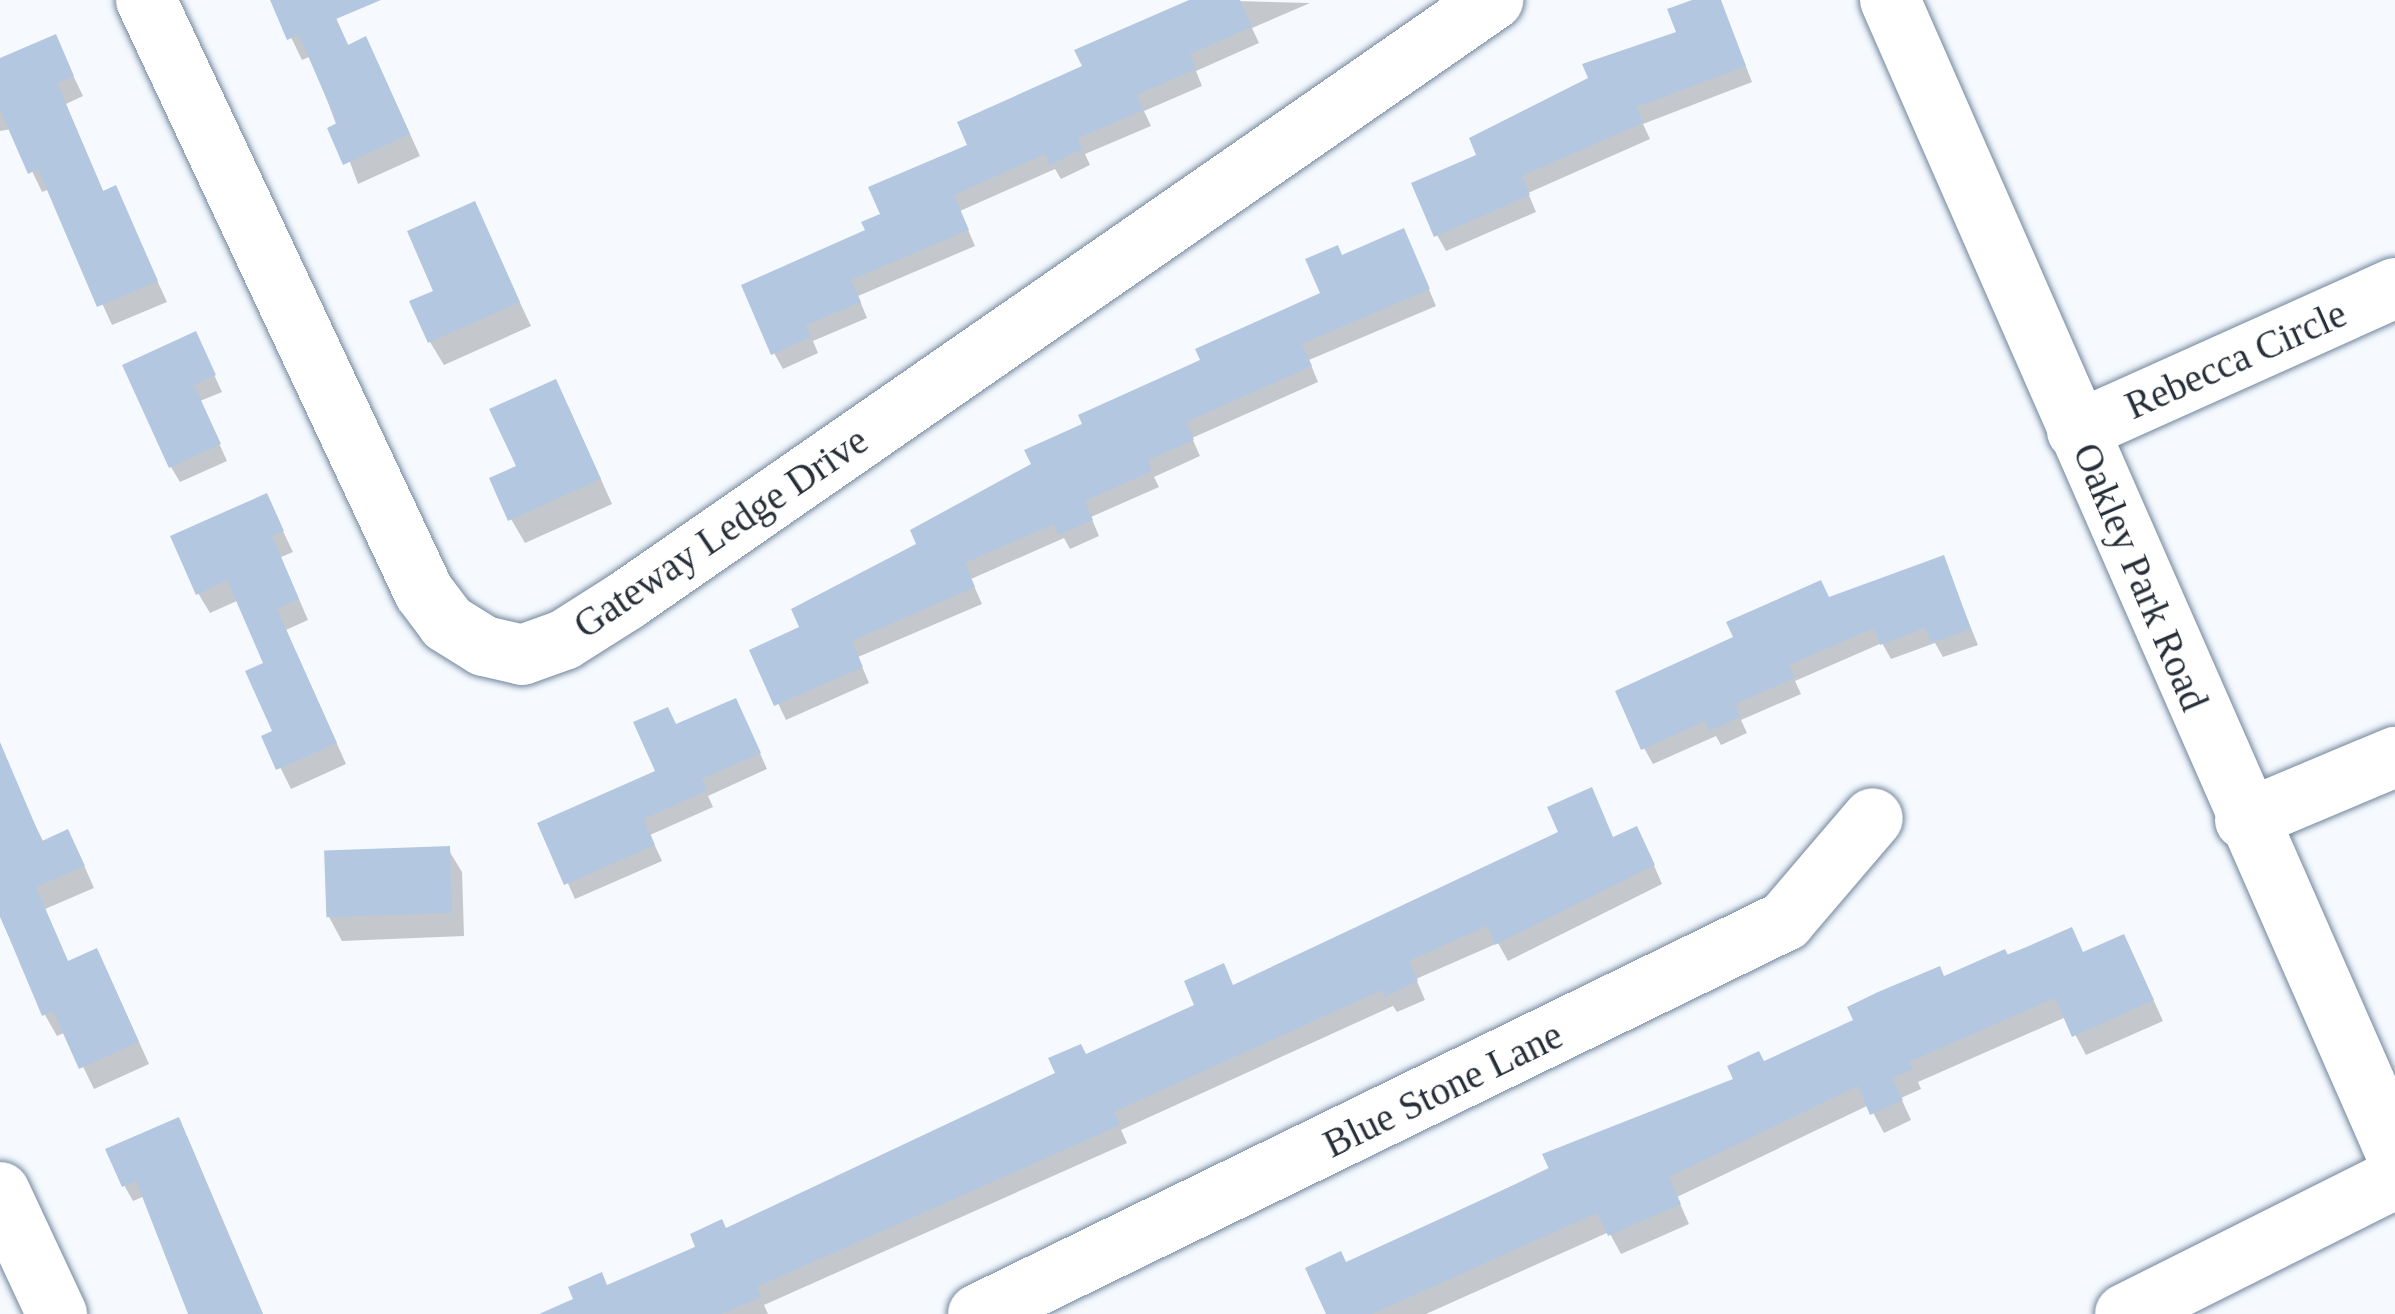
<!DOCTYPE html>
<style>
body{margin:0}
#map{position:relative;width:2395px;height:1314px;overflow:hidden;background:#f6faff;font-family:"Times New Roman",serif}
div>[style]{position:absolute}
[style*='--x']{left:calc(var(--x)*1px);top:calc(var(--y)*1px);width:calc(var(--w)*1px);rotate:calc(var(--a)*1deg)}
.shadow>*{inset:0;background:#0003}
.building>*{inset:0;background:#b3c8e0;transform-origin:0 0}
.roads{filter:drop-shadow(0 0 3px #73879d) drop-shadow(0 0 3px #73879d)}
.minor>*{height:60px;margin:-30px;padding:0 30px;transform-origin:30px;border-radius:30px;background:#fff}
span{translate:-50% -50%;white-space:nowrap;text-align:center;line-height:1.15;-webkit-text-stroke:9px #fff;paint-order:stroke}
.street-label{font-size:39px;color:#272f39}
</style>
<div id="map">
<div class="shadow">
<i style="clip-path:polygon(273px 0,328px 0,349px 47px,377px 61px,420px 156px,358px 184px,311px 56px,302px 60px)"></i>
<i style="clip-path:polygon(1197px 0,1310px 3px,1252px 28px,1259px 43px,1196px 71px,1202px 86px,1144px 111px,1151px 126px,1085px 154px,1090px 165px,1061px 179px,1055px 169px,960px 211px,975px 246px,858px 296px,867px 318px,813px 341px,818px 353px,783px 369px,774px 353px,884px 215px,1085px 68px)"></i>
<i style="clip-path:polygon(1700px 0,1720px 0,1752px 82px,1643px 124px,1650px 139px,1528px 193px,1536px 212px,1446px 251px,1437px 235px,1480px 156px,1680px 34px)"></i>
<i style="clip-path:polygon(55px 38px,83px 96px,66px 104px,104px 193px,115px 189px,167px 302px,112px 325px,50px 189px,42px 192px,12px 129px,0 131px,0 62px)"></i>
<i style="clip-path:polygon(474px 205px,531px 326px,444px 365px,430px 342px,437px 292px)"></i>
<i style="clip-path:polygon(1411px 247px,1436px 306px,1309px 360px,1318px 382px,1192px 438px,1200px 456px,1154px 477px,1159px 487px,1091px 517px,1099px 536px,1070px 549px,1064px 538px,971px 579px,982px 604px,858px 657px,869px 683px,786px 720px,753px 651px,803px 629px,1035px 466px,1324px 295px,1342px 258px)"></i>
<i style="clip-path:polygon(203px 351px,222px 392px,200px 401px,227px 461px,180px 482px,171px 467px)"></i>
<i style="clip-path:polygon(568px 406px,612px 504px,525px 543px,511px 519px,520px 468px)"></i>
<i style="clip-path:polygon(266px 496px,293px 552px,281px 557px,308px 620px,286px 630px,346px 764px,291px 789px,265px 737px,276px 732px,267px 665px,239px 600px,210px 613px,198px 593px)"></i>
<i style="clip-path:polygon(1943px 559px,1978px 645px,1943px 657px,1935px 643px,1891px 659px,1882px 643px,1795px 681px,1801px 694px,1741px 720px,1747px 733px,1721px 745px,1716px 736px,1653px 764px,1644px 748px,1829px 600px)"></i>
<i style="clip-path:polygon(744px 717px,767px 769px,708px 796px,713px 807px,650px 835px,662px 861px,575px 899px,541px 824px,659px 773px,677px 727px)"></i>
<i style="clip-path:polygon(16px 786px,44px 843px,79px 854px,94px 888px,45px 909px,69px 964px,108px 973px,149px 1064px,94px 1089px,66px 1032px,57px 1036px,45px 1015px,0 917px,0 793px)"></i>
<i style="clip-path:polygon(1614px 840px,1646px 847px,1662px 884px,1508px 961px,1498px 943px,1416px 979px,1425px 1000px,1397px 1012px,1393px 1006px,1121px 1130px,1127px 1143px,764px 1305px,768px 1314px,555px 1314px,1234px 988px)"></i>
<i style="clip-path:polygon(448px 849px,462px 872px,464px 936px,342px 941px,329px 917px)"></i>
<i style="clip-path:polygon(2071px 930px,2084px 955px,2134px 957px,2163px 1021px,2086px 1055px,2066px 1017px,1918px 1082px,1921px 1089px,1901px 1098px,1911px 1120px,1884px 1133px,1869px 1105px,1677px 1197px,1689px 1224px,1621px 1254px,1609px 1232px,1426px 1314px,1329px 1314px,1346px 1265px,1944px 979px)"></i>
<i style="clip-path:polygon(187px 1136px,263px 1314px,193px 1314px,145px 1196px,133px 1201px,124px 1185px)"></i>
</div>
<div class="building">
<i style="clip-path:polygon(270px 0,381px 0,336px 19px,348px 45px,366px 36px,410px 134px,343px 165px,327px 128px,337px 123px,299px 35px,287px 40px)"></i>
<i style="clip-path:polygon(1189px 0,1240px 0,1252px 27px,1190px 54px,1196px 69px,1137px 95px,1144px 110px,1078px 138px,1083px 149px,1049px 165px,1045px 154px,954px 195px,969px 230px,851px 280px,861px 302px,806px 325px,811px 337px,771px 355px,741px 285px,865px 230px,861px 222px,880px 214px,868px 187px,967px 145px,957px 122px,1082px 66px,1074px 50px)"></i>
<i style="clip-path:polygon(1692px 0,1721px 0,1746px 66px,1637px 107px,1643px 123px,1522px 176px,1530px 195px,1434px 237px,1411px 183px,1476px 155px,1469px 138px,1588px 78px,1582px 64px,1676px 32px,1667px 9px)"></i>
<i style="clip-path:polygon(56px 34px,74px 76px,57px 83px,103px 191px,116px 185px,158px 281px,97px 307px,38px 169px,28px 174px,0 110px,0 58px)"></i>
<i style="clip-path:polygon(475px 201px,520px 302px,428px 343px,409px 301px,433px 291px,407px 231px)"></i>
<i style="clip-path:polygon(1404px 228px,1430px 289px,1302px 344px,1312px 366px,1186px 422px,1194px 440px,1148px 460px,1152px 471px,1085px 501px,1093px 520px,1058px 535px,1054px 524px,965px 563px,975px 587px,852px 641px,863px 667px,774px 706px,749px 650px,799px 627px,791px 609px,916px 544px,910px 530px,1031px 464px,1024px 450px,1082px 424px,1078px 415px,1200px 360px,1195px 349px,1320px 293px,1305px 259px,1338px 245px,1342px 255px)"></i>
<i style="clip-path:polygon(196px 331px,216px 375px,194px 385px,221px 444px,169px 468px,122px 365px)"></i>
<i style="clip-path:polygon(556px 379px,601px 479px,508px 521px,489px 478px,516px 466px,489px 409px)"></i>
<i style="clip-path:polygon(267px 493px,284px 531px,272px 536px,299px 599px,277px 609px,337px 743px,276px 770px,261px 736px,272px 731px,245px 671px,263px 663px,227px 580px,196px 595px,170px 536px)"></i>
<i style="clip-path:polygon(1944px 555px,1971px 629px,1931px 643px,1925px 628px,1880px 645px,1874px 628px,1789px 665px,1795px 678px,1735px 704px,1740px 717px,1710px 731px,1705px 721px,1641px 750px,1615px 691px,1733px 637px,1726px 622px,1821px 580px,1829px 597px)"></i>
<i style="clip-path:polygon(736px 698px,761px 753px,702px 779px,707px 791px,644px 819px,655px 845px,564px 885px,537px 823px,655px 771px,633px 722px,668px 707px,676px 724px)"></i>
<i style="clip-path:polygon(0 742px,42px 841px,68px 829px,85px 866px,36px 887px,68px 961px,97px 948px,139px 1042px,79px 1069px,53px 1011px,42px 1016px,0 916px)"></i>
<i style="clip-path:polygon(1592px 787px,1613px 837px,1637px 826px,1655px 865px,1495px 945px,1487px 926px,1409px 961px,1418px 981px,1384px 997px,1382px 990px,1114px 1112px,1120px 1125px,757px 1287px,761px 1297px,722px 1314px,539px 1314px,573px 1299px,568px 1287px,602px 1272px,607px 1285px,695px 1247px,690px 1234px,722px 1219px,726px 1228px,1055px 1073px,1048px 1058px,1081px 1044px,1086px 1054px,1194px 1005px,1184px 981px,1224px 963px,1233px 985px,1558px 832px,1547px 807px)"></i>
<i style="left:450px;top:846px;width:67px;height:126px;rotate:88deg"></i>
<i style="clip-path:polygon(2072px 927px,2083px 952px,2124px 934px,2154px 1000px,2072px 1037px,2055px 998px,1909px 1062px,1913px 1069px,1892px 1078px,1903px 1100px,1870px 1115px,1858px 1086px,1669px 1177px,1681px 1204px,1608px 1236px,1597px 1213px,1372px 1314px,1326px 1314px,1305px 1268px,1341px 1251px,1346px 1262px,1549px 1169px,1542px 1154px,1733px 1079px,1727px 1066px,1759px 1051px,1764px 1061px,1853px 1020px,1847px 1007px,1878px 992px,1940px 966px,1944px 976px,2005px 949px,2008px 955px)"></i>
<i style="clip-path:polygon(179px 1117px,220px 1215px,263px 1314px,188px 1314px,136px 1181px,122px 1187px,105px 1149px)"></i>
</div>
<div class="roads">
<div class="minor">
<i style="--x:146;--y:0;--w:654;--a:64.85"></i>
<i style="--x:424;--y:592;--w:39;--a:53"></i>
<i style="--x:447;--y:623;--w:44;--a:31.9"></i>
<i style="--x:484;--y:646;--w:39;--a:13"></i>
<i style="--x:522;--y:655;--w:45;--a:-19.7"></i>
<i style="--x:564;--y:640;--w:75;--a:-32.4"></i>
<i style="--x:627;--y:600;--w:1054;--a:-34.72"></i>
<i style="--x:1890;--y:0;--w:1257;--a:66.31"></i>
<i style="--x:2077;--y:431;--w:349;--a:-24.2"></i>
<i style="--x:2245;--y:820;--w:163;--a:-22.8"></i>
<i style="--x:0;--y:1192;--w:135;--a:65"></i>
<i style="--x:978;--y:1314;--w:898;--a:-25.97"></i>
<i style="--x:1785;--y:921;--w:135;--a:-49.5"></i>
<i style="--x:2125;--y:1314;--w:302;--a:-26.6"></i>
</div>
</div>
<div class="street-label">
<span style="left:2236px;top:360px;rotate:-24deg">Rebecca Circle</span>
<span style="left:721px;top:533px;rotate:-34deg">Gateway Ledge Drive</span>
<span style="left:2140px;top:577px;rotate:67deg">Oakley Park Road</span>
<span style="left:1443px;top:1090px;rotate:-26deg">Blue Stone Lane</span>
</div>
</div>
